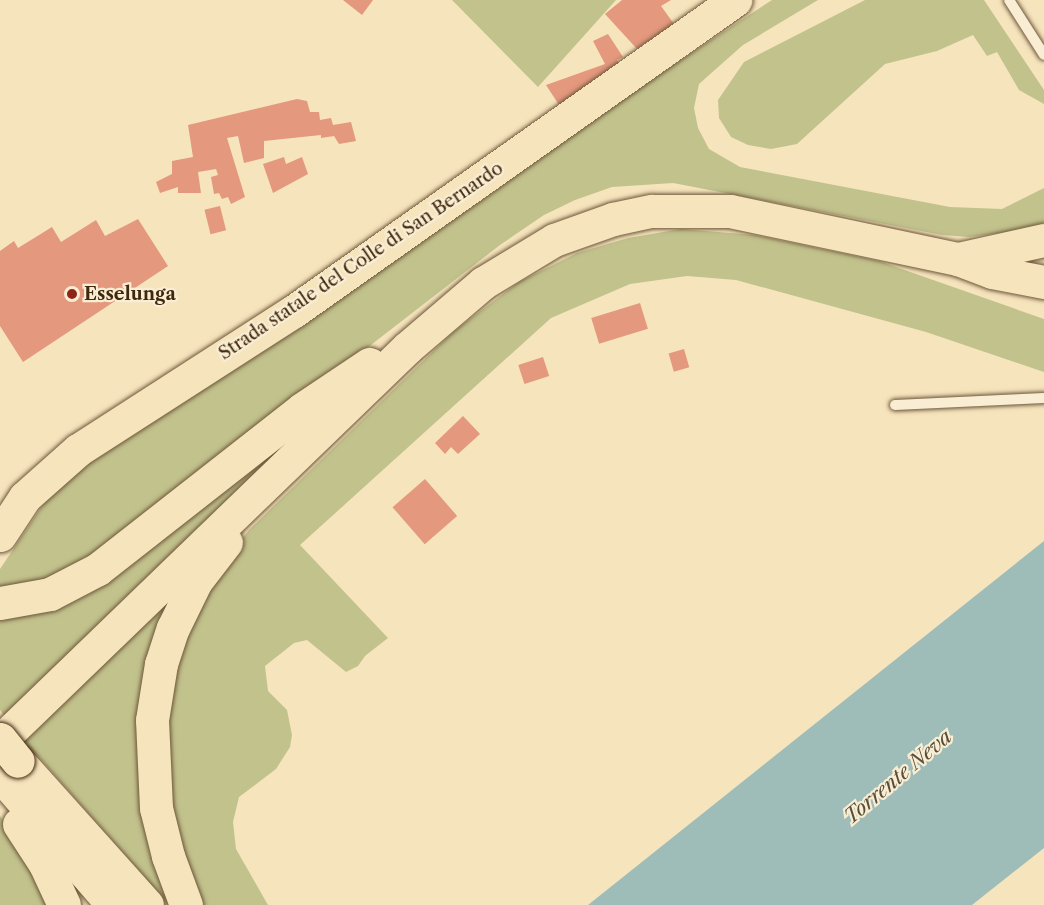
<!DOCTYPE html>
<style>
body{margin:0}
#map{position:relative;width:1044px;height:905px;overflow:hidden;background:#f6e4bd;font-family:"Libre Caslon Text",serif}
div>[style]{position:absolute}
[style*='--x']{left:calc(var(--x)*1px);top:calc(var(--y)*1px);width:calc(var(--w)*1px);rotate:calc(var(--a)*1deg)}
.green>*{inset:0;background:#c2c28d}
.water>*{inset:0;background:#9ebdb8}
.building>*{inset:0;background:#e4987e;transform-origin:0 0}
.roads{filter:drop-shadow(0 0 2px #6d5739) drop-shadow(0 0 2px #6d5739)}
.service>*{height:10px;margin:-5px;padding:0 5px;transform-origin:5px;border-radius:5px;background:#f9edd4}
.primary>*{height:33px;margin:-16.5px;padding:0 16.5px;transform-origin:16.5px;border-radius:16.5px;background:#f6e4bd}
.motorway>*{height:33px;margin:-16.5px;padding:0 16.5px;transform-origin:16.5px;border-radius:16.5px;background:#f6e4bd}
.bridges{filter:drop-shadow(0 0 2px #3f280d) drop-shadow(0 0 2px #3f280d)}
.motorway-bridge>*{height:33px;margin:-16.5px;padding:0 16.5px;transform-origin:16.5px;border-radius:16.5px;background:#f6e4bd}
.dots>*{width:16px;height:16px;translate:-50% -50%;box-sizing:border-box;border:3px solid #f9edd4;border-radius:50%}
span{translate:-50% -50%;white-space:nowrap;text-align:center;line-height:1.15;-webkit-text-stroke:4.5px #f9edd4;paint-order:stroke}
.street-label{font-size:18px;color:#3f280d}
.poi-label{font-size:18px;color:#3f280d;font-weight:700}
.left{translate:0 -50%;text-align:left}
.water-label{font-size:20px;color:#574d38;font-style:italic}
</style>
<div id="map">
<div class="green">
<i style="clip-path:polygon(452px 0,616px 0,538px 87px)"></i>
<i style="clip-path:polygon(772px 0,818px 0,743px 45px,699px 84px,694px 108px,698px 128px,709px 149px,740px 167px,950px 207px,1002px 209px,1044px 188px,1044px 227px,969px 237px,942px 235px,673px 183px,612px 187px,575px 200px,544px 215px,500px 245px,88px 564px,0 593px,0 569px,61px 478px,483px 199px,652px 79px)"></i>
<i style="clip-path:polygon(865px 0,984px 0,1044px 90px,1044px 104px,1019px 90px,997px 52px,987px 56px,973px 35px,937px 51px,885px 64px,797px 144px,771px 149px,748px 145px,731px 137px,719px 118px,718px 100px,744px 62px)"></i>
<i style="clip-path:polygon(681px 229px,755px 235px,879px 261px,1044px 319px,1044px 372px,926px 332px,736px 280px,687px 276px,630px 284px,551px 318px,300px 545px,388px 638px,365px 656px,358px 666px,346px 672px,307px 640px,294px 643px,265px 666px,268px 691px,287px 710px,292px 735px,290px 747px,276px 769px,239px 797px,233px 822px,236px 849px,268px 905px,196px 905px,162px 805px,168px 671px,211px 577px,249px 530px,453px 332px,519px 282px,577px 253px,628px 238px)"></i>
<i style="clip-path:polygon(310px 418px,165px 564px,7px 719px,0 710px,0 618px)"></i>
<i style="clip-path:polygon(162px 603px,168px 609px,169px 905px,23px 739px)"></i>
<i style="clip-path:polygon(0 816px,12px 832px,52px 905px,0 905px)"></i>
</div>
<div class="water">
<i style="clip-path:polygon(1044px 541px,1044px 848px,972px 905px,588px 905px)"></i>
</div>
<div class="building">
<i style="clip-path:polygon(343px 0,373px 0,362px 15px)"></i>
<i style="clip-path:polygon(622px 0,671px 0,661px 6px,674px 24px,637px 49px,605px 14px)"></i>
<i style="clip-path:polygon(608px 34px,623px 57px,617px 60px,622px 70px,561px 108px,546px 85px,605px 64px,593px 41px)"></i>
<i style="clip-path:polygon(297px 99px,307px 101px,310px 112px,319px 112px,320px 120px,331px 118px,333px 125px,351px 122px,356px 141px,339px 144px,334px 136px,321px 138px,321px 135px,264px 141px,264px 158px,244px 163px,238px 136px,227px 138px,245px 197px,231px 204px,228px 197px,222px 199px,219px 193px,214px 194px,211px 177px,218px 175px,216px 169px,198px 172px,201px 193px,178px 193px,178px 187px,160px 193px,156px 182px,172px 174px,172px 161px,193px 157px,188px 125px)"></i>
<i style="clip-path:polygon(284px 157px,286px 164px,302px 157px,308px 174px,273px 193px,263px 164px)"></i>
<i style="left:220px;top:206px;width:25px;height:16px;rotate:76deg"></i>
<i style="clip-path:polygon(138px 219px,168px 266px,23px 362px,0 326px,0 251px,14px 241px,18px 248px,52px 227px,61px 242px,96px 220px,105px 236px)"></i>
<i style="left:640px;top:303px;width:27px;height:51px;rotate:73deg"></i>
<i style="left:684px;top:349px;width:19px;height:16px;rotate:74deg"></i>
<i style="left:543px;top:357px;width:20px;height:26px;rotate:72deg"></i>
<i style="clip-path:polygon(463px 416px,480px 434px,458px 454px,451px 447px,445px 454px,435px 443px)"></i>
<i style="left:425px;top:479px;width:49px;height:43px;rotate:49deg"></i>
</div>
<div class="roads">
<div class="service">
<i style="--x:1009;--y:0;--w:65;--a:57.5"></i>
<i style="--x:895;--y:405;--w:149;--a:-2.7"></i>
</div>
<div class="primary">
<i style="--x:0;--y:535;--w:45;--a:-56.7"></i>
<i style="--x:25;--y:497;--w:71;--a:-41.6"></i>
<i style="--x:78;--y:450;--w:257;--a:-32.8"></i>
<i style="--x:294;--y:311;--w:540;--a:-35.19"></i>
</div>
<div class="motorway">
<i style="--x:958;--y:259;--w:88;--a:-12.5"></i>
<i style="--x:0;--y:603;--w:51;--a:-10.2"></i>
<i style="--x:50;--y:594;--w:54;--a:-27.5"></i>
<i style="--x:98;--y:569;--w:259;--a:-38.1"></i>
<i style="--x:302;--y:409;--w:81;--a:-33.9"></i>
<i style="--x:0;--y:741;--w:566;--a:-44"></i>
<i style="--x:407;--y:348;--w:100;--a:-40.5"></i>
<i style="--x:483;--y:283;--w:83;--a:-31.2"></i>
<i style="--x:554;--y:240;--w:63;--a:-19.6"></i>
<i style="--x:613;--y:219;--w:40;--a:-12"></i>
<i style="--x:652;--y:211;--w:78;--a:0"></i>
<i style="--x:730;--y:211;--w:233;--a:11.9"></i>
<i style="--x:958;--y:259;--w:36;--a:21"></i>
<i style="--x:992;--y:272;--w:53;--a:10.9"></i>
<i style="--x:18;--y:761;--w:193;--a:48.1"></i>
<i style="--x:0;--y:775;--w:172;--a:49"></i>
<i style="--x:19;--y:824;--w:48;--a:57"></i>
<i style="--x:45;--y:864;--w:45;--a:65.1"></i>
<i style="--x:186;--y:905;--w:52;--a:-110.2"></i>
<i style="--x:168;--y:856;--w:49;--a:-104"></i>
<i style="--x:156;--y:808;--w:88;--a:-92.6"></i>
<i style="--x:152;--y:720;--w:57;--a:-80.9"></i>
<i style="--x:161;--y:664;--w:38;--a:-72"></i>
<i style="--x:173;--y:628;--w:52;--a:-63.9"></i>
<i style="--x:196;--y:581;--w:49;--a:-52.4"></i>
</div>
</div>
<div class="bridges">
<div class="motorway-bridge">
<i style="--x:0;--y:739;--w:28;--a:51"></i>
</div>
</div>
<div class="dots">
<i style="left:72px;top:294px;background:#8f2418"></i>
</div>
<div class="street-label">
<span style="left:361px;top:261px;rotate:-34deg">Strada statale del Colle di San Bernardo</span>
</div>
<div class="poi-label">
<span class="left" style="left:84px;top:294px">Esselunga</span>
</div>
<div class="water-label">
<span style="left:898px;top:777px;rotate:-40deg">Torrente Neva</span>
</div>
</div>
